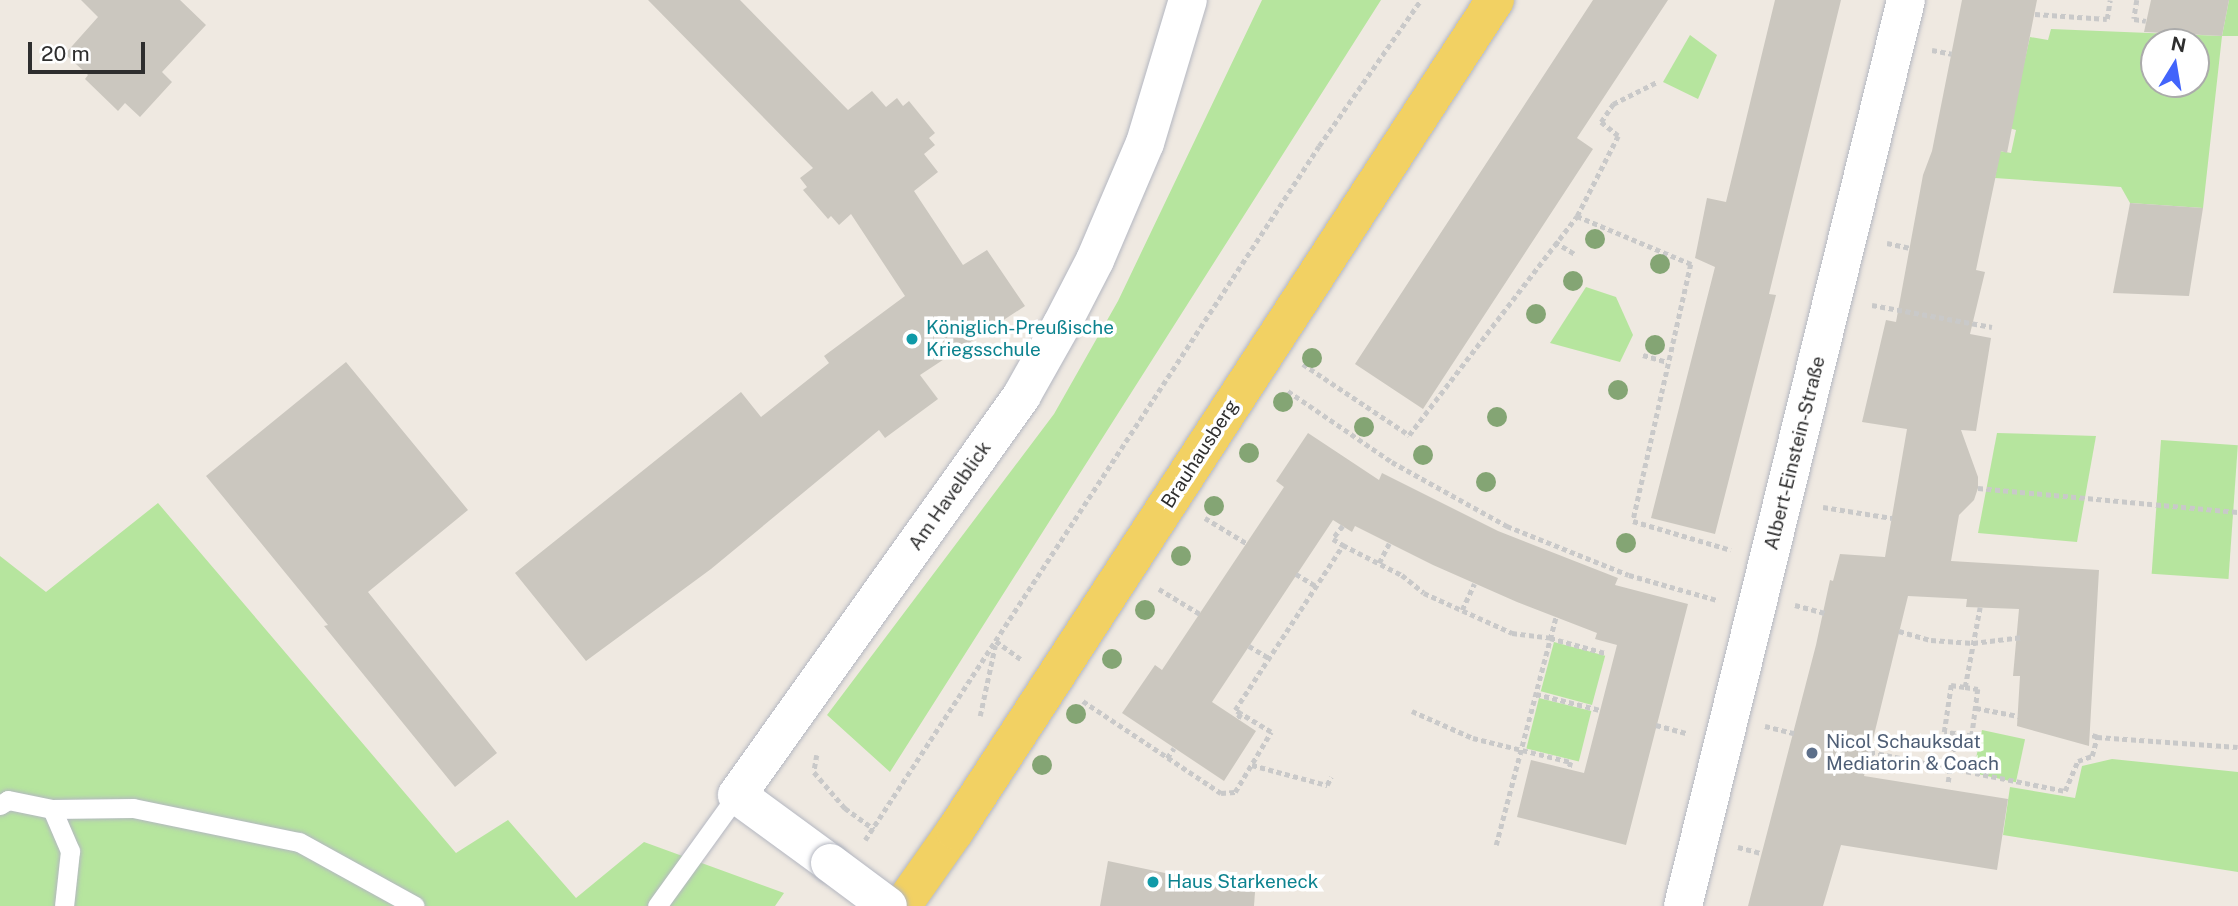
<!DOCTYPE html>
<meta charset="utf-8">
<style>
body{margin:0}
#map{position:relative;width:2238px;height:906px;overflow:hidden;background:#efe9e1;font-family:"Public Sans",sans-serif}
div>[style]{position:absolute}
[style*='--x']{left:calc(var(--x)*1px);top:calc(var(--y)*1px);width:calc(var(--w)*1px);rotate:calc(var(--a)*1deg)}
.green>*{inset:0;background:#b6e59e;transform-origin:0 0}
.building>*{inset:0;background:#cbc7bf}
.path>*{height:4.5px;margin-top:-2.25px;transform-origin:0;background:repeating-linear-gradient(90deg,#c9c9c9 0 5px,transparent 0 8.5px)}
.roads{filter:drop-shadow(0 0 2px #b4b7c1) drop-shadow(0 0 2px #b4b7c1)}
.service>*{height:19px;margin:-9.5px;padding:0 9.5px;transform-origin:9.5px;border-radius:9.5px;background:#fff}
.minor>*{height:38px;margin:-19px;padding:0 19px;transform-origin:19px;border-radius:19px;background:#fff}
.primary>*{height:38px;margin:-19px;padding:0 19px;transform-origin:19px;border-radius:19px;background:#f2d163}
.bridges{filter:drop-shadow(0 0 2px #b4b7c1) drop-shadow(0 0 2px #b4b7c1)}
.minor-bridge>*{height:38px;margin:-19px;padding:0 19px;transform-origin:19px;border-radius:19px;background:#fff}
.trees>*{width:20px;height:20px;margin:-10px;border-radius:50%;background:#84a574}
.dots>*{width:19px;height:19px;translate:-50% -50%;box-sizing:border-box;border:4px solid #fff;border-radius:50%}
span{translate:-50% -50%;white-space:nowrap;text-align:center;line-height:1.15;-webkit-text-stroke:7px #fff;paint-order:stroke}
.culture-label{font-size:19px;color:#0d838f}
.left{translate:0 -50%;text-align:left}
.street-label{font-size:19px;color:#2e2e2e}
.service-label{font-size:19px;color:#4e5e75}
.north{position:absolute;left:2140px;top:28px;width:70px;height:70px;box-sizing:border-box;background:#fff;border:2px solid #ababab;border-radius:50%;rotate:11deg;font-size:19px;font-weight:700;line-height:28px;text-align:center;color:#2e2e2e}
.north::after{content:'';display:block;margin:auto;width:24px;height:32px;background:#4264fb;clip-path:polygon(50% 0,100% 100%,50% 72%,0 100%)}
.scale{position:absolute;left:28px;top:42px;width:117px;height:32px;box-sizing:border-box;border:4px solid #2e2e2e;border-top:0;padding-left:9px;font-size:21px;line-height:24px;white-space:nowrap;color:#2e2e2e;-webkit-text-stroke:5px #fff;paint-order:stroke}
</style>
<div id="map">
<div class="green">
<i style="clip-path:polygon(1262px 0,1381px 0,890px 772px,827px 715px,1054px 414px,1118px 301px)"></i>
<i style="clip-path:polygon(evenodd,2229px 0,2238px 0,2238px 36px,2222px 36px,2203px 208px,2130px 203px,2121px 187px,1995px 178px,2000px 151px,2011px 153px,2016px 130px,2009px 128px,2030px 37px,2048px 40px,2051px 29px,2222px 36px,2229px 0,2154px 42px,2196px 42px,2196px 84px,2154px 84px,2154px 42px)"></i>
<i style="clip-path:polygon(1690px 35px,1717px 55px,1698px 99px,1663px 82px)"></i>
<i style="clip-path:polygon(1586px 287px,1616px 297px,1633px 335px,1620px 362px,1550px 343px)"></i>
<i style="clip-path:polygon(1997px 433px,2096px 436px,2077px 542px,1978px 533px)"></i>
<i style="left:2161px;top:440px;width:77px;height:134px;rotate:4deg"></i>
<i style="clip-path:polygon(158px 503px,456px 853px,508px 820px,576px 898px,644px 842px,784px 893px,775px 906px,0 906px,0 556px,46px 592px)"></i>
<i style="left:1554px;top:642px;width:53px;height:51px;rotate:15deg"></i>
<i style="left:1539px;top:698px;width:54px;height:52px;rotate:14deg"></i>
<i style="left:1982px;top:730px;width:44px;height:44px;rotate:12deg"></i>
<i style="clip-path:polygon(2112px 759px,2238px 772px,2238px 872px,2003px 835px,2010px 787px,2075px 798px,2082px 766px)"></i>
</div>
<div class="building">
<i style="clip-path:polygon(81px 0,180px 0,206px 25px,162px 72px,172px 82px,140px 117px,125px 103px,118px 111px,85px 79px,88px 75px,65px 54px,98px 17px)"></i>
<i style="clip-path:polygon(648px 0,740px 0,848px 110px,872px 91px,886px 107px,897px 98px,903px 106px,909px 101px,935px 133px,929px 138px,935px 145px,924px 154px,938px 172px,914px 191px,963px 265px,987px 250px,1025px 306px,920px 375px,938px 399px,885px 438px,879px 430px,711px 569px,586px 661px,515px 573px,741px 392px,761px 417px,829px 363px,824px 356px,905px 296px,851px 214px,839px 225px,831px 216px,828px 219px,803px 190px,807px 187px,800px 178px,813px 168px)"></i>
<i style="clip-path:polygon(1593px 0,1668px 0,1577px 138px,1593px 149px,1423px 409px,1355px 364px)"></i>
<i style="clip-path:polygon(1775px 0,1841px 0,1769px 294px,1776px 295px,1715px 534px,1651px 518px,1715px 267px,1695px 258px,1707px 198px,1726px 202px)"></i>
<i style="clip-path:polygon(1962px 0,2037px 0,2007px 153px,2001px 151px,1976px 270px,1985px 272px,1970px 334px,1991px 338px,1976px 431px,1961px 430px,1978px 477px,1978px 488px,1974px 500px,1959px 515px,1951px 561px,2099px 570px,2089px 746px,2017px 726px,2020px 676px,2013px 676px,2019px 609px,1966px 607px,1967px 599px,1908px 596px,1864px 776px,2008px 799px,1997px 870px,1841px 845px,1823px 906px,1748px 906px,1816px 645px,1830px 580px,1833px 581px,1840px 554px,1885px 557px,1907px 429px,1862px 422px,1886px 320px,1896px 322px,1923px 175px,1932px 151px)"></i>
<i style="clip-path:polygon(2151px 0,2229px 0,2222px 36px,2144px 32px)"></i>
<i style="clip-path:polygon(2130px 203px,2203px 208px,2189px 296px,2113px 293px)"></i>
<i style="clip-path:polygon(346px 362px,468px 510px,368px 592px,497px 753px,455px 787px,324px 626px,328px 625px,206px 476px)"></i>
<i style="clip-path:polygon(1308px 433px,1379px 480px,1382px 473px,1498px 531px,1618px 578px,1615px 585px,1688px 604px,1626px 845px,1517px 817px,1531px 760px,1584px 773px,1617px 645px,1595px 639px,1597px 633px,1517px 602px,1433px 565px,1355px 526px,1352px 532px,1333px 520px,1212px 702px,1256px 731px,1224px 781px,1122px 713px,1155px 665px,1162px 670px,1284px 487px,1276px 481px)"></i>
<i style="clip-path:polygon(1108px 861px,1255px 892px,1254px 906px,1100px 906px)"></i>
</div>
<div class="path">
<i style="--x:2137;--y:0;--w:19;--a:99"></i>
<i style="--x:2134;--y:19;--w:12;--a:9"></i>
<i style="--x:2035;--y:14;--w:72;--a:4"></i>
<i style="--x:2107;--y:19;--w:19;--a:-81"></i>
<i style="--x:1932;--y:50;--w:20;--a:11"></i>
<i style="--x:1577;--y:216;--w:90;--a:-62.9"></i>
<i style="--x:1618;--y:136;--w:22;--a:-141"></i>
<i style="--x:1601;--y:122;--w:22;--a:-56"></i>
<i style="--x:1613;--y:104;--w:49;--a:-26.6"></i>
<i style="--x:1555;--y:242;--w:23;--a:31"></i>
<i style="--x:1887;--y:243;--w:24;--a:12"></i>
<i style="--x:1872;--y:305;--w:122;--a:10.4"></i>
<i style="--x:1643;--y:355;--w:25;--a:16"></i>
<i style="--x:1303;--y:364;--w:128;--a:33.8"></i>
<i style="--x:1409;--y:435;--w:276;--a:-52.5"></i>
<i style="--x:1577;--y:216;--w:124;--a:22.8"></i>
<i style="--x:1691;--y:264;--w:263;--a:102.7"></i>
<i style="--x:1633;--y:521;--w:102;--a:16.5"></i>
<i style="--x:1288;--y:391;--w:126;--a:34.3"></i>
<i style="--x:1392;--y:462;--w:132;--a:29.1"></i>
<i style="--x:1507;--y:526;--w:131;--a:21.9"></i>
<i style="--x:1629;--y:575;--w:91;--a:15.9"></i>
<i style="--x:1978;--y:488;--w:261;--a:5.3"></i>
<i style="--x:1823;--y:507;--w:70;--a:9.1"></i>
<i style="--x:1205;--y:518;--w:48;--a:31.4"></i>
<i style="--x:1343;--y:526;--w:16;--a:128"></i>
<i style="--x:1333;--y:539;--w:12;--a:31"></i>
<i style="--x:1379;--y:563;--w:22;--a:-63"></i>
<i style="--x:1296;--y:574;--w:23;--a:31"></i>
<i style="--x:1159;--y:589;--w:48;--a:31.4"></i>
<i style="--x:1795;--y:605;--w:31;--a:15"></i>
<i style="--x:1462;--y:610;--w:29;--a:-65"></i>
<i style="--x:1899;--y:631;--w:33;--a:16"></i>
<i style="--x:1931;--y:640;--w:42;--a:4.1"></i>
<i style="--x:1973;--y:643;--w:50;--a:-6.8"></i>
<i style="--x:996;--y:641;--w:31;--a:36"></i>
<i style="--x:1249;--y:646;--w:23;--a:31"></i>
<i style="--x:1965;--y:687;--w:13;--a:9"></i>
<i style="--x:1978;--y:689;--w:47;--a:97.3"></i>
<i style="--x:1972;--y:736;--w:28;--a:-172"></i>
<i style="--x:1944;--y:732;--w:48;--a:-81.5"></i>
<i style="--x:1951;--y:685;--w:14;--a:8"></i>
<i style="--x:1965;--y:687;--w:81;--a:-79.4"></i>
<i style="--x:1536;--y:694;--w:66;--a:14"></i>
<i style="--x:1083;--y:701;--w:166;--a:33.7"></i>
<i style="--x:1221;--y:793;--w:14;--a:-4"></i>
<i style="--x:1235;--y:792;--w:70;--a:-59"></i>
<i style="--x:1271;--y:732;--w:35;--a:-149"></i>
<i style="--x:1241;--y:714;--w:6;--a:121"></i>
<i style="--x:1976;--y:708;--w:43;--a:10.8"></i>
<i style="--x:1412;--y:711;--w:67;--a:23.9"></i>
<i style="--x:1473;--y:738;--w:101;--a:13.8"></i>
<i style="--x:1571;--y:762;--w:7;--a:106"></i>
<i style="--x:1241;--y:714;--w:7;--a:-146"></i>
<i style="--x:1235;--y:710;--w:197;--a:-56.8"></i>
<i style="--x:1343;--y:545;--w:66;--a:27"></i>
<i style="--x:1402;--y:575;--w:28;--a:39"></i>
<i style="--x:1424;--y:593;--w:97;--a:24.4"></i>
<i style="--x:1512;--y:633;--w:38;--a:7"></i>
<i style="--x:1550;--y:638;--w:57;--a:15.3"></i>
<i style="--x:980;--y:716;--w:72;--a:-77.9"></i>
<i style="--x:1656;--y:725;--w:31;--a:15"></i>
<i style="--x:1765;--y:726;--w:30;--a:14"></i>
<i style="--x:2097;--y:737;--w:141;--a:4.1"></i>
<i style="--x:1870;--y:752;--w:82;--a:11.3"></i>
<i style="--x:1950;--y:768;--w:35;--a:-80"></i>
<i style="--x:817;--y:755;--w:17;--a:100"></i>
<i style="--x:814;--y:772;--w:48;--a:49.3"></i>
<i style="--x:845;--y:808;--w:36;--a:36"></i>
<i style="--x:1167;--y:758;--w:12;--a:-55"></i>
<i style="--x:1252;--y:765;--w:78;--a:14.9"></i>
<i style="--x:1327;--y:785;--w:9;--a:-63"></i>
<i style="--x:1948;--y:782;--w:14;--a:-82"></i>
<i style="--x:1950;--y:768;--w:117;--a:11.3"></i>
<i style="--x:2065;--y:791;--w:33;--a:-67"></i>
<i style="--x:2078;--y:761;--w:15;--a:-20"></i>
<i style="--x:2092;--y:756;--w:20;--a:-75"></i>
<i style="--x:2097;--y:737;--w:7;--a:-164"></i>
<i style="--x:865;--y:840;--w:829;--a:-56.81"></i>
<i style="--x:1319;--y:146;--w:178;--a:-55.1"></i>
<i style="--x:1496;--y:845;--w:236;--a:-75.3"></i>
<i style="--x:1738;--y:847;--w:24;--a:15"></i>
</div>
<div class="roads">
<div class="service">
<i style="--x:0;--y:805;--w:9;--a:-32"></i>
<i style="--x:8;--y:800;--w:45;--a:11.6"></i>
<i style="--x:52;--y:809;--w:81;--a:-0.7"></i>
<i style="--x:133;--y:808;--w:169;--a:11.6"></i>
<i style="--x:299;--y:842;--w:132;--a:28.9"></i>
<i style="--x:52;--y:809;--w:46;--a:66.8"></i>
<i style="--x:70;--y:851;--w:55;--a:96.2"></i>
<i style="--x:657;--y:906;--w:137;--a:-54.2"></i>
</div>
<div class="minor">
<i style="--x:830;--y:863;--w:115;--a:-143.8"></i>
<i style="--x:737;--y:795;--w:491;--a:-54.5"></i>
<i style="--x:1022;--y:395;--w:81;--a:-60.6"></i>
<i style="--x:1062;--y:324;--w:72;--a:-62.7"></i>
<i style="--x:1095;--y:260;--w:127;--a:-66.9"></i>
<i style="--x:1145;--y:143;--w:149;--a:-73.3"></i>
<i style="--x:1683;--y:906;--w:933;--a:-76.17"></i>
</div>
<div class="primary">
<i style="--x:902;--y:906;--w:92;--a:-54.8"></i>
<i style="--x:955;--y:831;--w:991;--a:-56.98"></i>
</div>
</div>
<div class="bridges">
<div class="minor-bridge">
<i style="--x:830;--y:863;--w:72;--a:36.6"></i>
</div>
</div>
<div class="trees">
<i style="left:1595px;top:239px"></i>
<i style="left:1660px;top:264px"></i>
<i style="left:1573px;top:281px"></i>
<i style="left:1536px;top:314px"></i>
<i style="left:1655px;top:345px"></i>
<i style="left:1312px;top:358px"></i>
<i style="left:1618px;top:390px"></i>
<i style="left:1283px;top:402px"></i>
<i style="left:1497px;top:417px"></i>
<i style="left:1364px;top:427px"></i>
<i style="left:1249px;top:453px"></i>
<i style="left:1423px;top:455px"></i>
<i style="left:1486px;top:482px"></i>
<i style="left:1214px;top:506px"></i>
<i style="left:1626px;top:543px"></i>
<i style="left:1181px;top:556px"></i>
<i style="left:1145px;top:610px"></i>
<i style="left:1112px;top:659px"></i>
<i style="left:1076px;top:714px"></i>
<i style="left:1042px;top:765px"></i>
</div>
<div class="dots">
<i style="left:912px;top:339px;background:#0f9aa8"></i>
<i style="left:1812px;top:753px;background:#5c6f8a"></i>
<i style="left:1153px;top:882px;background:#0f9aa8"></i>
</div>
<div class="culture-label">
<span class="left" style="left:926px;top:339px">Königlich-Preußische<br>Kriegsschule</span>
<span class="left" style="left:1167px;top:882px">Haus Starkeneck</span>
</div>
<div class="street-label">
<span style="left:1795px;top:453px;rotate:-76deg">Albert-Einstein-Straße</span>
<span style="left:1200px;top:454px;rotate:-57deg">Brauhausberg</span>
<span style="left:950px;top:496px;rotate:-55deg">Am Havelblick</span>
</div>
<div class="service-label">
<span class="left" style="left:1826px;top:753px">Nicol Schauksdat<br>Mediatorin &amp; Coach</span>
</div>
<div class="north">N</div>
<div class="scale">20 m</div>
</div>
